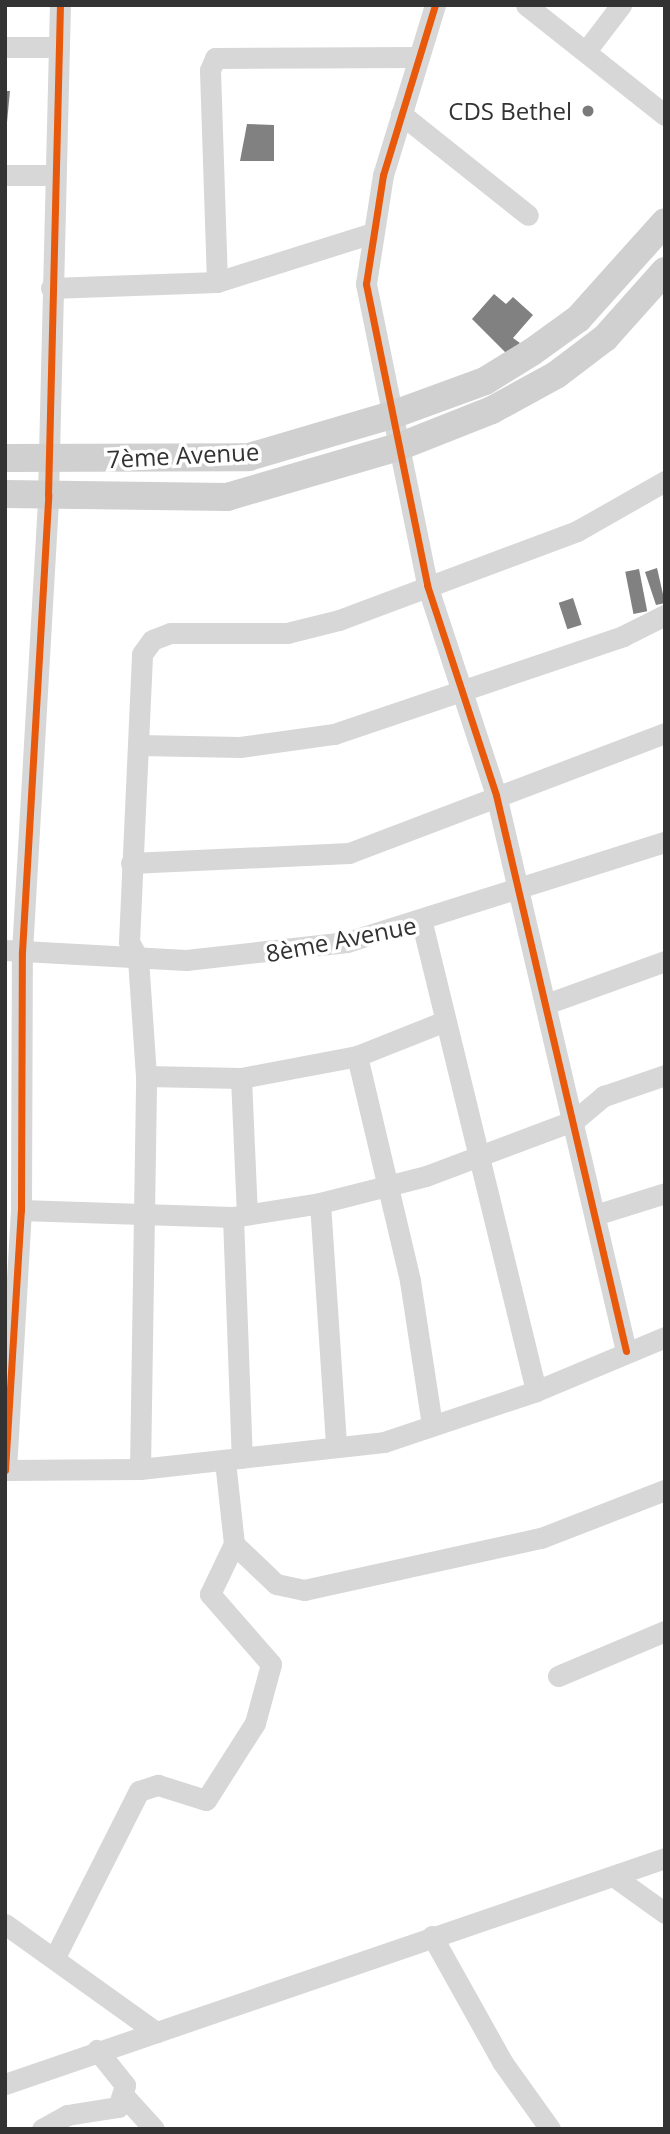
<!DOCTYPE html>
<meta charset="utf-8">
<style>
body{margin:0}
#map{position:relative;width:670px;height:2134px;overflow:hidden;background:#fff;font-family:"Open Sans",sans-serif}
div>[style]{position:absolute}
[style*='--x']{left:calc(var(--x)*1px);top:calc(var(--y)*1px);width:calc(var(--w)*1px);rotate:calc(var(--a)*1deg)}
.building>*{inset:0;background:#818181;transform-origin:0 0}
.street>*{height:21px;margin:-10.5px;padding:0 10.5px;transform-origin:10.5px;border-radius:10.5px;background:#d7d7d7}
.secondary>*{height:28px;margin:-14px;padding:0 14px;transform-origin:14px;border-radius:14px;background:#d0d0d0}
.cycleway>*{height:7px;margin:-3.5px;padding:0 3.5px;transform-origin:3.5px;border-radius:3.5px;background:#e8590c}
.dots>*{width:19px;height:19px;translate:-50% -50%;box-sizing:border-box;border:4px solid #fff;border-radius:50%}
span{translate:-50% -50%;white-space:nowrap;text-align:center;line-height:1.15;-webkit-text-stroke:7px #fff;paint-order:stroke}
.poi-label{font-size:24px;color:#333}
.right{translate:-100% -50%;text-align:right}
.street-label{font-size:24px;color:#333}
.frame{position:absolute;inset:0;border:7px solid #333;pointer-events:none}
</style>
<div id="map">
<div class="building">
<i style="clip-path:polygon(5px 91px,10px 91px,7px 122px,5px 121px)"></i>
<i style="clip-path:polygon(247px 124px,274px 125px,274px 161px,240px 161px)"></i>
<i style="clip-path:polygon(494px 294px,506px 304px,513px 297px,533px 315px,513px 338px,520px 343px,509px 356px,472px 319px)"></i>
<i style="clip-path:polygon(657px 568px,665px 603px,656px 605px,645px 572px)"></i>
<i style="left:639px;top:569px;width:43px;height:14px;rotate:79deg"></i>
<i style="left:573px;top:598px;width:28px;height:15px;rotate:72deg"></i>
</div>
<div class="street">
<i style="--x:435;--y:5;--w:178;--a:107"></i>
<i style="--x:383;--y:175;--w:110;--a:98.9"></i>
<i style="--x:366;--y:284;--w:307;--a:78.5"></i>
<i style="--x:427;--y:585;--w:221;--a:71.8"></i>
<i style="--x:496;--y:795;--w:571;--a:76.84"></i>
<i style="--x:526;--y:5;--w:177;--a:38.4"></i>
<i style="--x:5;--y:47;--w:54;--a:0"></i>
<i style="--x:586;--y:51;--w:58;--a:-52.7"></i>
<i style="--x:401;--y:114;--w:162;--a:38.5"></i>
<i style="--x:5;--y:175;--w:46;--a:0"></i>
<i style="--x:217;--y:282;--w:212;--a:-91.9"></i>
<i style="--x:210;--y:70;--w:13;--a:-67"></i>
<i style="--x:215;--y:58;--w:202;--a:-0.3"></i>
<i style="--x:51;--y:288;--w:166;--a:-2.1"></i>
<i style="--x:217;--y:282;--w:159;--a:-17.5"></i>
<i style="--x:139;--y:745;--w:101;--a:1.1"></i>
<i style="--x:240;--y:747;--w:95;--a:-7.9"></i>
<i style="--x:334;--y:734;--w:305;--a:-18.7"></i>
<i style="--x:623;--y:636;--w:47;--a:-26.6"></i>
<i style="--x:131;--y:863;--w:218;--a:-2.6"></i>
<i style="--x:349;--y:853;--w:338;--a:-20.8"></i>
<i style="--x:422;--y:923;--w:482;--a:76.3"></i>
<i style="--x:5;--y:950;--w:181;--a:3.2"></i>
<i style="--x:186;--y:960;--w:162;--a:-6.4"></i>
<i style="--x:347;--y:942;--w:333;--a:-17.5"></i>
<i style="--x:546;--y:1004;--w:127;--a:-19.9"></i>
<i style="--x:357;--y:1056;--w:231;--a:76.7"></i>
<i style="--x:410;--y:1281;--w:146;--a:81.3"></i>
<i style="--x:146;--y:1076;--w:95;--a:1.2"></i>
<i style="--x:241;--y:1078;--w:118;--a:-10.7"></i>
<i style="--x:357;--y:1056;--w:95;--a:-21.7"></i>
<i style="--x:241;--y:1078;--w:136;--a:87.5"></i>
<i style="--x:320;--y:1203;--w:244;--a:86.2"></i>
<i style="--x:21;--y:1210;--w:212;--a:1.9"></i>
<i style="--x:233;--y:1217;--w:88;--a:-9.1"></i>
<i style="--x:320;--y:1203;--w:109;--a:-14.3"></i>
<i style="--x:426;--y:1176;--w:159;--a:-20.6"></i>
<i style="--x:575;--y:1120;--w:38;--a:-40"></i>
<i style="--x:604;--y:1096;--w:65;--a:-19"></i>
<i style="--x:595;--y:1215;--w:73;--a:-17.4"></i>
<i style="--x:233;--y:1217;--w:241;--a:87.9"></i>
<i style="--x:225;--y:1461;--w:83;--a:83.8"></i>
<i style="--x:234;--y:1544;--w:58;--a:43.6"></i>
<i style="--x:276;--y:1584;--w:29;--a:12"></i>
<i style="--x:304;--y:1590;--w:243;--a:-12.4"></i>
<i style="--x:541;--y:1538;--w:133;--a:-21.2"></i>
<i style="--x:140;--y:1469;--w:393;--a:-89.1"></i>
<i style="--x:146;--y:1076;--w:118;--a:-93.9"></i>
<i style="--x:138;--y:958;--w:18;--a:-119"></i>
<i style="--x:129;--y:942;--w:288;--a:-87.4"></i>
<i style="--x:142;--y:654;--w:17;--a:-54"></i>
<i style="--x:152;--y:640;--w:19;--a:-21"></i>
<i style="--x:170;--y:633;--w:117;--a:0"></i>
<i style="--x:287;--y:633;--w:54;--a:-14"></i>
<i style="--x:339;--y:620;--w:254;--a:-20.5"></i>
<i style="--x:577;--y:531;--w:101;--a:-29.6"></i>
<i style="--x:5;--y:1470;--w:135;--a:-0.4"></i>
<i style="--x:140;--y:1469;--w:245;--a:-6.3"></i>
<i style="--x:384;--y:1442;--w:160;--a:-18.5"></i>
<i style="--x:536;--y:1391;--w:140;--a:-22.7"></i>
<i style="--x:6;--y:1470;--w:260;--a:-86.7"></i>
<i style="--x:21;--y:1210;--w:258;--a:-89.8"></i>
<i style="--x:22;--y:952;--w:458;--a:-86.7"></i>
<i style="--x:48;--y:495;--w:490;--a:-88.6"></i>
<i style="--x:558;--y:1676;--w:116;--a:-22.8"></i>
<i style="--x:616;--y:1878;--w:60;--a:35.5"></i>
<i style="--x:5;--y:1924;--w:186;--a:35.6"></i>
<i style="--x:432;--y:1936;--w:145;--a:60.8"></i>
<i style="--x:503;--y:2063;--w:81;--a:54.5"></i>
<i style="--x:56;--y:1955;--w:184;--a:-63.2"></i>
<i style="--x:139;--y:1791;--w:20;--a:-18"></i>
<i style="--x:158;--y:1785;--w:50;--a:17.4"></i>
<i style="--x:206;--y:1800;--w:91;--a:-57.5"></i>
<i style="--x:255;--y:1723;--w:61;--a:-74.8"></i>
<i style="--x:271;--y:1664;--w:93;--a:-131.1"></i>
<i style="--x:210;--y:1594;--w:55;--a:-64.4"></i>
<i style="--x:5;--y:2084;--w:698;--a:-18.9"></i>
<i style="--x:125;--y:2097;--w:43;--a:47.8"></i>
<i style="--x:42;--y:2129;--w:29;--a:-29"></i>
<i style="--x:67;--y:2115;--w:52;--a:-8.9"></i>
<i style="--x:118;--y:2107;--w:23;--a:-72"></i>
<i style="--x:125;--y:2085;--w:45;--a:-128.7"></i>
</div>
<div class="secondary">
<i style="--x:5;--y:458;--w:244;--a:-0.2"></i>
<i style="--x:249;--y:457;--w:149;--a:-16.4"></i>
<i style="--x:392;--y:415;--w:99;--a:-20.1"></i>
<i style="--x:485;--y:381;--w:55;--a:-31.7"></i>
<i style="--x:532;--y:352;--w:57;--a:-35.7"></i>
<i style="--x:578;--y:319;--w:130;--a:-48.1"></i>
<i style="--x:5;--y:494;--w:222;--a:0.8"></i>
<i style="--x:227;--y:497;--w:181;--a:-16.3"></i>
<i style="--x:401;--y:446;--w:98;--a:-21.6"></i>
<i style="--x:492;--y:410;--w:73;--a:-28.7"></i>
<i style="--x:556;--y:375;--w:61;--a:-37.1"></i>
<i style="--x:605;--y:338;--w:90;--a:-48.2"></i>
</div>
<div class="cycleway">
<i style="--x:435;--y:5;--w:178;--a:107"></i>
<i style="--x:383;--y:175;--w:110;--a:98.9"></i>
<i style="--x:366;--y:284;--w:307;--a:78.5"></i>
<i style="--x:427;--y:585;--w:221;--a:71.8"></i>
<i style="--x:496;--y:795;--w:571;--a:76.84"></i>
<i style="--x:5;--y:1470;--w:260;--a:-86.5"></i>
<i style="--x:21;--y:1210;--w:258;--a:-89.8"></i>
<i style="--x:22;--y:952;--w:458;--a:-86.7"></i>
<i style="--x:48;--y:495;--w:490;--a:-88.6"></i>
</div>
<div class="dots">
<i style="left:588px;top:111px;background:#7a7a7a"></i>
</div>
<div class="poi-label">
<span class="right" style="left:572px;top:111px">CDS Bethel</span>
</div>
<div class="street-label">
<span style="left:183px;top:455px;rotate:-3deg">7ème Avenue</span>
<span style="left:341px;top:939px;rotate:-11deg">8ème Avenue</span>
</div>
<div class="frame"></div>
</div>
